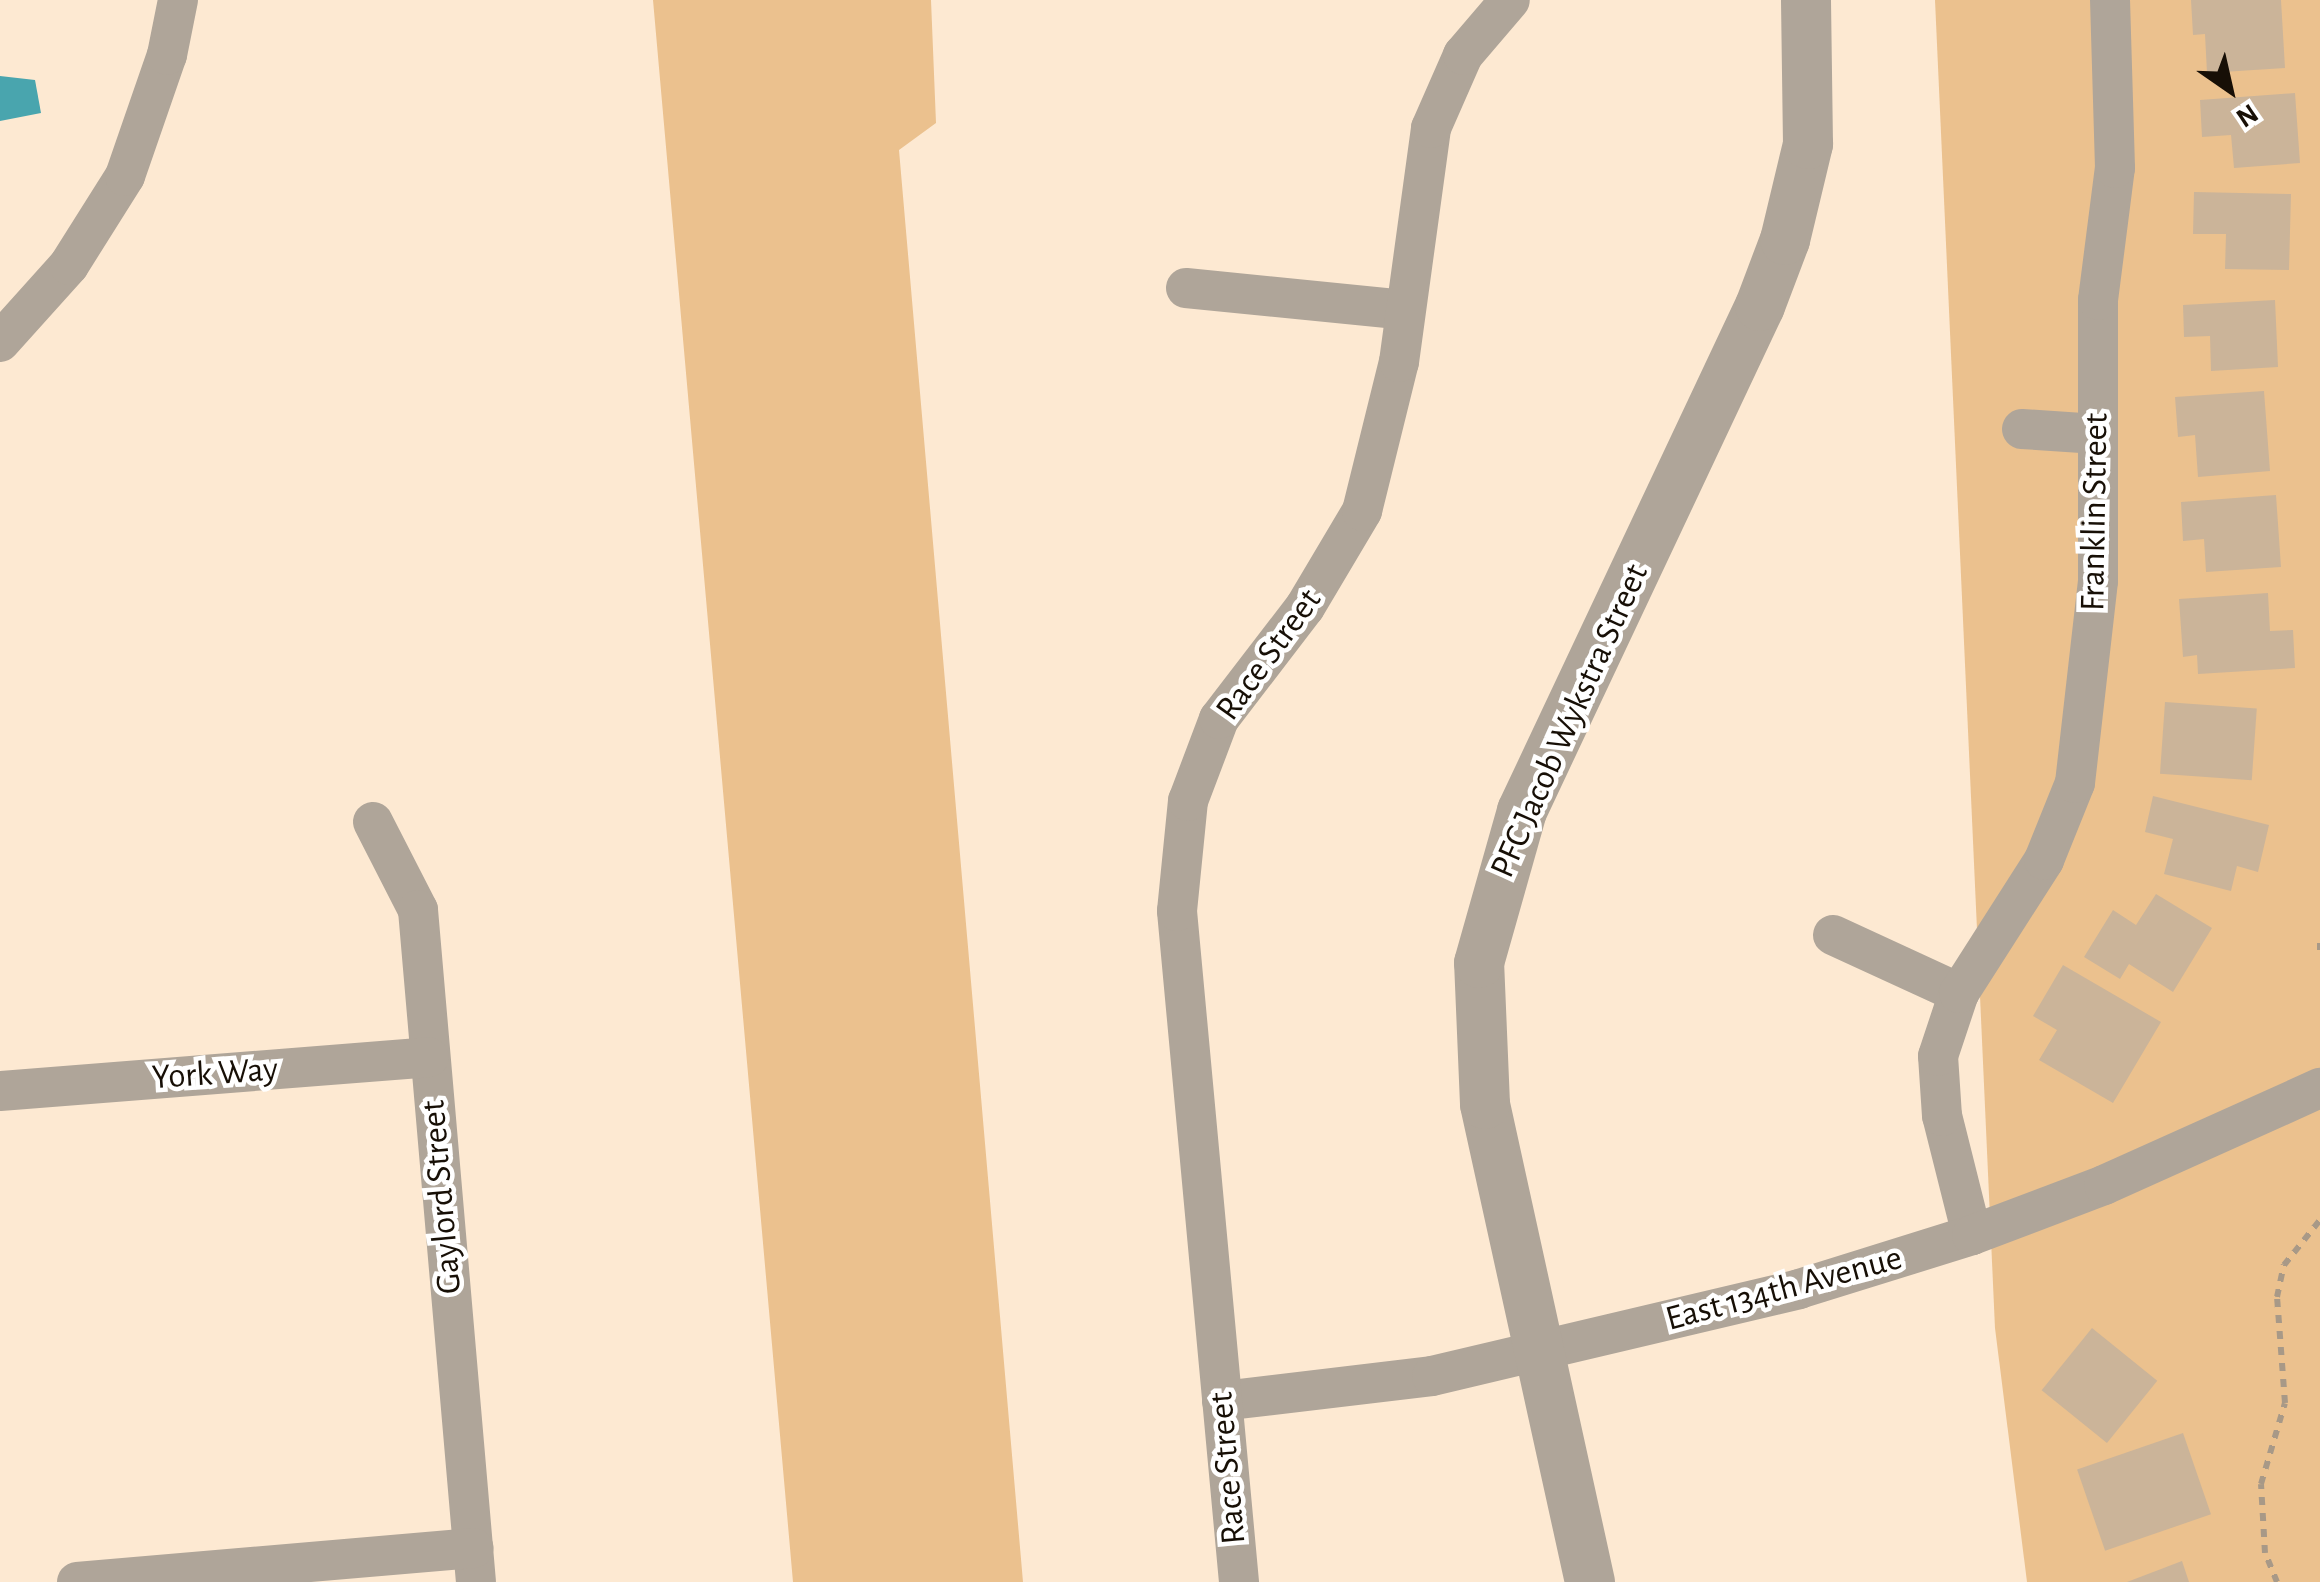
<!DOCTYPE html>
<style>
body{margin:0}
#map{position:relative;width:2320px;height:1582px;overflow:hidden;background:#fde9d2;font-family:"Alegreya Sans",sans-serif}
div>[style]{position:absolute}
[style*='--x']{left:calc(var(--x)*1px);top:calc(var(--y)*1px);width:calc(var(--w)*1px);rotate:calc(var(--a)*1deg)}
.green>*{inset:0;background:#ebc18e}
.water>*{inset:0;background:#49a5ae}
.building>*{inset:0;background:#cbb499;transform-origin:0 0}
.path>*{height:6px;margin-top:-3px;transform-origin:0;background:repeating-linear-gradient(90deg,#a89987 0 8px,transparent 0 16px)}
.minor>*{height:40px;margin:-20px;padding:0 20px;transform-origin:20px;border-radius:20px;background:#afa599}
.tertiary>*{height:50px;margin:-25px;padding:0 25px;transform-origin:25px;border-radius:25px;background:#afa599}
span{translate:-50% -50%;white-space:nowrap;text-align:center;line-height:1.15;-webkit-text-stroke:9px #fff;paint-order:stroke}
.street-label{font-size:35px;color:#170f06}
.north{position:absolute;left:2180px;top:40px;width:100px;height:100px;-webkit-text-stroke:8px #fff;paint-order:stroke;rotate:146deg;font-size:28px;font-weight:700;line-height:40px;text-align:center;color:#170f06}
.north::after{content:'';display:block;margin:auto;width:35px;height:45px;background:#170f06;clip-path:polygon(50% 0,100% 100%,50% 72%,0 100%)}
</style>
<div id="map">
<div class="green">
<i style="clip-path:polygon(653px 0,931px 0,936px 123px,899px 150px,1023px 1582px,793px 1582px)"></i>
<i style="clip-path:polygon(1935px 0,2320px 0,2320px 1582px,2027px 1582px,1995px 1328px)"></i>
</div>
<div class="water">
<i style="clip-path:polygon(0 76px,35px 80px,41px 113px,0 121px)"></i>
</div>
<div class="building">
<i style="clip-path:polygon(2191px 0,2281px 0,2285px 68px,2207px 73px,2205px 34px,2193px 35px)"></i>
<i style="clip-path:polygon(2295px 93px,2300px 163px,2234px 168px,2231px 135px,2202px 137px,2200px 100px)"></i>
<i style="clip-path:polygon(2194px 192px,2291px 194px,2289px 270px,2225px 269px,2226px 234px,2193px 234px)"></i>
<i style="clip-path:polygon(2275px 300px,2278px 367px,2211px 371px,2210px 336px,2184px 337px,2183px 305px)"></i>
<i style="clip-path:polygon(2264px 391px,2270px 471px,2198px 477px,2195px 435px,2178px 437px,2175px 397px)"></i>
<i style="clip-path:polygon(2276px 495px,2281px 567px,2206px 572px,2204px 539px,2183px 541px,2181px 502px)"></i>
<i style="clip-path:polygon(2268px 593px,2270px 631px,2293px 630px,2295px 668px,2198px 674px,2197px 655px,2183px 657px,2179px 599px)"></i>
<i style="left:2165px;top:702px;width:92px;height:72px;rotate:4deg"></i>
<i style="clip-path:polygon(2153px 796px,2269px 825px,2258px 872px,2237px 866px,2231px 891px,2164px 874px,2173px 839px,2145px 832px)"></i>
<i style="clip-path:polygon(2156px 894px,2212px 928px,2173px 992px,2129px 964px,2120px 979px,2084px 957px,2113px 910px,2136px 925px)"></i>
<i style="clip-path:polygon(2063px 965px,2161px 1022px,2113px 1103px,2039px 1060px,2057px 1030px,2033px 1016px)"></i>
<i style="left:2092px;top:1328px;width:84px;height:80px;rotate:39deg"></i>
<i style="left:2183px;top:1433px;width:86px;height:112px;rotate:71deg"></i>
<i style="clip-path:polygon(2182px 1561px,2189px 1582px,2127px 1582px)"></i>
</div>
<div class="path">
<i style="--x:2320;--y:943;--w:7;--a:90"></i>
<i style="--x:2277;--y:1582;--w:31;--a:-112"></i>
<i style="--x:2265;--y:1553;--w:69;--a:-93.3"></i>
<i style="--x:2261;--y:1484;--w:84;--a:-73.5"></i>
<i style="--x:2285;--y:1403;--w:106;--a:-94.3"></i>
<i style="--x:2277;--y:1297;--w:33;--a:-78"></i>
<i style="--x:2284;--y:1265;--w:58;--a:-51.3"></i>
</div>
<div class="minor">
<i style="--x:1186;--y:288;--w:220;--a:5.7"></i>
<i style="--x:0;--y:342;--w:103;--a:-48.1"></i>
<i style="--x:69;--y:265;--w:105;--a:-57.8"></i>
<i style="--x:125;--y:176;--w:128;--a:-70.9"></i>
<i style="--x:167;--y:55;--w:56;--a:-78.7"></i>
<i style="--x:2022;--y:429;--w:75;--a:3.8"></i>
<i style="--x:373;--y:822;--w:99;--a:62.9"></i>
<i style="--x:418;--y:910;--w:674;--a:85.07"></i>
<i style="--x:1833;--y:935;--w:139;--a:24.7"></i>
<i style="--x:0;--y:1091;--w:430;--a:-4.5"></i>
<i style="--x:1972;--y:1235;--w:123;--a:-104.1"></i>
<i style="--x:1942;--y:1116;--w:60;--a:-93.8"></i>
<i style="--x:1938;--y:1056;--w:66;--a:-71.6"></i>
<i style="--x:1959;--y:993;--w:158;--a:-57.4"></i>
<i style="--x:2044;--y:860;--w:83;--a:-68.1"></i>
<i style="--x:2075;--y:783;--w:203;--a:-83.5"></i>
<i style="--x:2098;--y:581;--w:281;--a:-90"></i>
<i style="--x:2098;--y:300;--w:133;--a:-82.7"></i>
<i style="--x:2115;--y:168;--w:168;--a:-91.7"></i>
<i style="--x:1222;--y:1401;--w:211;--a:-6.8"></i>
<i style="--x:1432;--y:1376;--w:377;--a:-13.3"></i>
<i style="--x:1799;--y:1289;--w:181;--a:-17.3"></i>
<i style="--x:1972;--y:1235;--w:141;--a:-20.7"></i>
<i style="--x:2104;--y:1185;--w:237;--a:-24.2"></i>
<i style="--x:77;--y:1582;--w:398;--a:-4.9"></i>
<i style="--x:1239;--y:1582;--w:674;--a:-95.28"></i>
<i style="--x:1177;--y:911;--w:111;--a:-84.3"></i>
<i style="--x:1188;--y:801;--w:88;--a:-69.3"></i>
<i style="--x:1219;--y:719;--w:141;--a:-52.5"></i>
<i style="--x:1305;--y:607;--w:112;--a:-59.3"></i>
<i style="--x:1362;--y:511;--w:154;--a:-76.1"></i>
<i style="--x:1399;--y:362;--w:236;--a:-82.2"></i>
<i style="--x:1431;--y:128;--w:80;--a:-66.3"></i>
<i style="--x:1463;--y:55;--w:72;--a:-49.5"></i>
</div>
<div class="tertiary">
<i style="--x:1590;--y:1582;--w:489;--a:-102.4"></i>
<i style="--x:1485;--y:1104;--w:141;--a:-92.4"></i>
<i style="--x:1479;--y:963;--w:158;--a:-74.2"></i>
<i style="--x:1522;--y:811;--w:558;--a:-64.77"></i>
<i style="--x:1760;--y:306;--w:71;--a:-69.3"></i>
<i style="--x:1785;--y:240;--w:99;--a:-76.5"></i>
<i style="--x:1808;--y:144;--w:144;--a:-90.8"></i>
</div>
<div class="street-label">
<span style="left:2095px;top:512px;rotate:-89deg">Franklin Street</span>
<span style="left:1269px;top:655px;rotate:-54deg">Race Street</span>
<span style="left:1570px;top:721px;rotate:-66deg">PFC Jacob Wykstra Street</span>
<span style="left:215px;top:1074px;rotate:-4deg">York Way</span>
<span style="left:442px;top:1197px;rotate:-95deg">Gaylord Street</span>
<span style="left:1784px;top:1289px;rotate:-15deg">East 134th Avenue</span>
<span style="left:1228px;top:1468px;rotate:-95deg">Race Street</span>
</div>
<div class="north">N</div>
</div>
